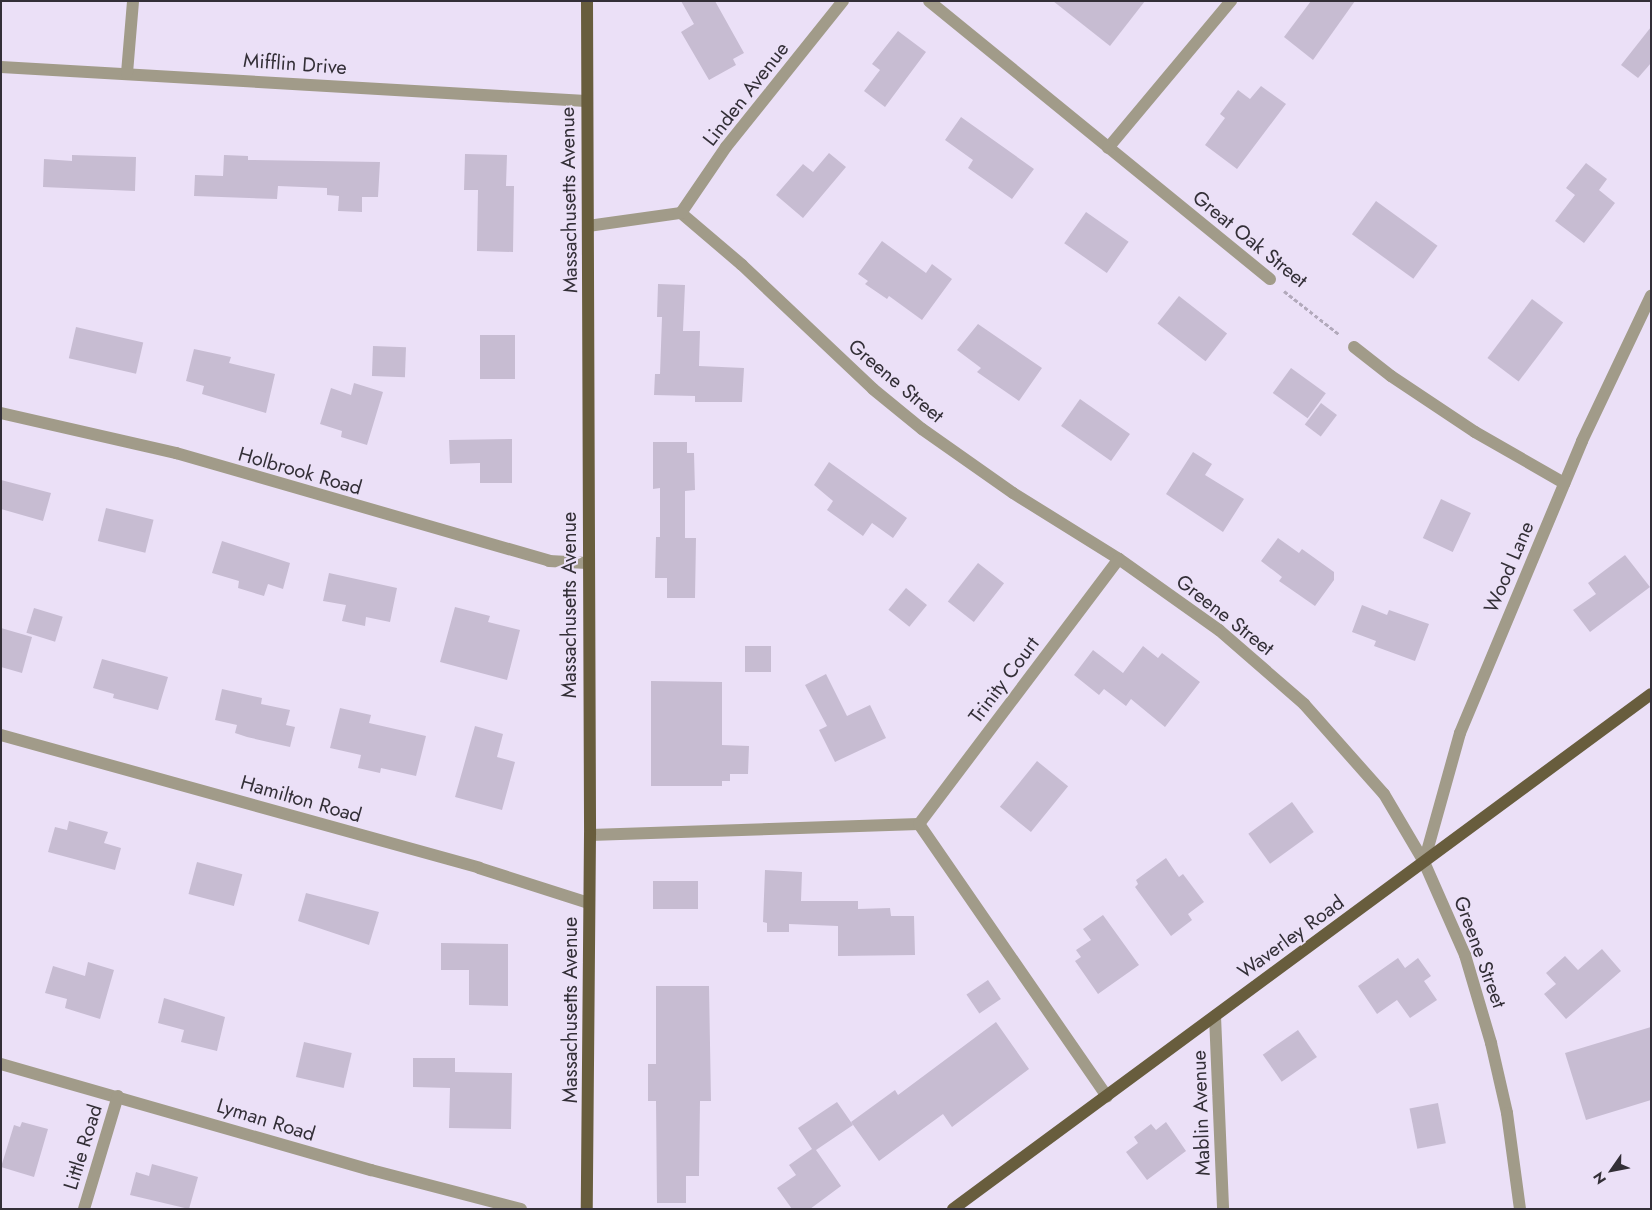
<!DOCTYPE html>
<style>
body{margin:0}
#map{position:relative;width:1652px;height:1210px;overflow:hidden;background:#ebe0f7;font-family:Jost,sans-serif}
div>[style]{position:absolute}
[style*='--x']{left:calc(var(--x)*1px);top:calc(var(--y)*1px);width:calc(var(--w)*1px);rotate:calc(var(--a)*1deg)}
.building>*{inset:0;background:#c7bcd2;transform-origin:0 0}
.path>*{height:3px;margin-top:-1.5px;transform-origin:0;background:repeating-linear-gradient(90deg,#b2a9bb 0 4px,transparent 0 6.5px)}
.minor>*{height:12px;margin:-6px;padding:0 6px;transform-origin:6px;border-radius:6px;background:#a19b89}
.major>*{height:12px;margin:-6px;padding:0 6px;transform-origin:6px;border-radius:6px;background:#685d3d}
span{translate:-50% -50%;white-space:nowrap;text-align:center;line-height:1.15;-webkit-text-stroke:4px #ebe0f7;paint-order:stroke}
.street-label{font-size:20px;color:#332f37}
.frame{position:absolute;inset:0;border:2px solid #332f37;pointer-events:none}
.north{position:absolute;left:1587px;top:1145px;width:50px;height:50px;-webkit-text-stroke:4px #ebe0f7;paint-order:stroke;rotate:237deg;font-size:14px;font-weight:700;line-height:20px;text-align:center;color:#332f37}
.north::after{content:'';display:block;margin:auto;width:18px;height:22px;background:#332f37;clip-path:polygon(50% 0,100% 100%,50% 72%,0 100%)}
</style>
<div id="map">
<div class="building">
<i style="clip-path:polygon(681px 1px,715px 1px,744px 53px,733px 59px,736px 65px,709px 80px,681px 32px,694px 24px)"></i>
<i style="clip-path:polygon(1053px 1px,1145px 1px,1110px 46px)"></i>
<i style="clip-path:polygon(1311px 1px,1355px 1px,1313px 60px,1284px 37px)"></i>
<i style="clip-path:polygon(1651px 27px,1651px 63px,1638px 78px,1621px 65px)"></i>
<i style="clip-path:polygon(898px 31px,926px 52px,885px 107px,864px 91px,880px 70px,872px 64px)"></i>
<i style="clip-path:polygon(1261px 86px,1286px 104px,1237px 169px,1205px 145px,1225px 118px,1220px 114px,1238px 90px,1250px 99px)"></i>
<i style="clip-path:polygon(961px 117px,1034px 169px,1012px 199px,968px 168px,973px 160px,945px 140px)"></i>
<i style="clip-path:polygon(829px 153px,846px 167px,803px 218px,776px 195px,803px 164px,813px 172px)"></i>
<i style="clip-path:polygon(465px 154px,507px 155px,506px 186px,514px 186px,513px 252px,477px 251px,478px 190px,464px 190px)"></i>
<i style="clip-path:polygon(72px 155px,136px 157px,135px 191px,43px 187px,44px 159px,72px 161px)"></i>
<i style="clip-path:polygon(224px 155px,248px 156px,248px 160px,380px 162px,378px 197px,362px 197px,362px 212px,338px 211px,339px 196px,327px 195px,327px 188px,278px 186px,277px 199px,194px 196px,195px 175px,223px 176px)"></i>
<i style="clip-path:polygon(1586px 163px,1607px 179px,1599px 190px,1615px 203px,1584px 243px,1555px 221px,1575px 195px,1566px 188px)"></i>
<i style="left:1376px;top:201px;width:76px;height:41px;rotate:36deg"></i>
<i style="left:1086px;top:212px;width:52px;height:38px;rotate:35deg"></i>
<i style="clip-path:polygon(882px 241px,926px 273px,932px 264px,952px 279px,922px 320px,889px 296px,887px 299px,865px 284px,868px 281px,858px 274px)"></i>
<i style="clip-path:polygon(658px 284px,685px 285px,683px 331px,700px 331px,699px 366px,744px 368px,742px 402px,695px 402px,695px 396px,654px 395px,655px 374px,660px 374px,662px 317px,657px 317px)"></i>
<i style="left:1179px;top:296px;width:61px;height:35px;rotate:38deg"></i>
<i style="left:1532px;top:299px;width:39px;height:74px;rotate:37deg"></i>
<i style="clip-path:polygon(978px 324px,1042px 368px,1019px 401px,977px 372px,981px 368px,957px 350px)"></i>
<i style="left:76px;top:327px;width:69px;height:32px;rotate:13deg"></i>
<i style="left:515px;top:335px;width:44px;height:35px;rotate:90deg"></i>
<i style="left:373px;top:346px;width:33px;height:30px;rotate:2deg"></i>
<i style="clip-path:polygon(194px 349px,231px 357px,229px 363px,275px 374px,266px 413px,202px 394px,204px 386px,186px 381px)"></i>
<i style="left:1291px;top:368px;width:43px;height:31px;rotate:36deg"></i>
<i style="clip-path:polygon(354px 383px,383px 392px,367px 445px,341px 437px,342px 431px,320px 424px,331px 388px,351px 395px)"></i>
<i style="left:1080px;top:399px;width:61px;height:33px;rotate:35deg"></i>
<i style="left:1321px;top:403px;width:20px;height:27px;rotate:37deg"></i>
<i style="clip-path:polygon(512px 439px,512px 483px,480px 483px,480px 463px,450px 464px,449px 440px)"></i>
<i style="clip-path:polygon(653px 442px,687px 442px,687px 453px,694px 453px,695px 490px,685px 491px,685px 538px,696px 538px,695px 598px,667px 598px,667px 578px,655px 578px,656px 537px,660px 537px,660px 488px,653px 489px)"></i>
<i style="clip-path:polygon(1193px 452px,1212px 464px,1205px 475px,1244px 499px,1223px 532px,1166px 494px)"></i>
<i style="clip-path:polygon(829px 462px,907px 518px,893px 538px,872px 523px,863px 536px,827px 510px,833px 501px,814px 485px)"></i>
<i style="clip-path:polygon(1px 480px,51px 493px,43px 521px,1px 509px)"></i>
<i style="left:1441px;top:499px;width:33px;height:43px;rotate:25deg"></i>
<i style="left:106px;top:508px;width:49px;height:34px;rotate:14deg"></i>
<i style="clip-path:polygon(1278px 538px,1299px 553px,1302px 549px,1334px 572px,1334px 580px,1315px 606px,1279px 581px,1282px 577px,1261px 561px)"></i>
<i style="clip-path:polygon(222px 541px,290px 563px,283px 589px,268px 584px,264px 596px,238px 588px,239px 581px,212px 573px)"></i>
<i style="clip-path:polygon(1625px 555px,1650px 587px,1590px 632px,1573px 610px,1596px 594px,1588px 583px)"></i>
<i style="left:978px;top:563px;width:33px;height:49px;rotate:38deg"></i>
<i style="clip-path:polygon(329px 573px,397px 588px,390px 622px,366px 617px,365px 626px,342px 621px,346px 605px,323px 601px)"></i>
<i style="left:906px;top:588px;width:27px;height:28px;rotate:39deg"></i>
<i style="clip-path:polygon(1362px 605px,1387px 615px,1389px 610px,1429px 624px,1415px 661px,1374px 646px,1376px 641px,1352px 632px)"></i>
<i style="clip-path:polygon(455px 607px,490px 616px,488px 622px,520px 630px,507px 680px,440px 662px)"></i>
<i style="left:34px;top:608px;width:30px;height:26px;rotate:17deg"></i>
<i style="clip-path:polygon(1px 628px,32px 637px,22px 673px,1px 667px)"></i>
<i style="left:745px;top:646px;width:26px;height:26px"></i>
<i style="clip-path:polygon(1143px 646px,1158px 658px,1162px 653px,1200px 682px,1165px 727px,1131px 699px,1126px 706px,1104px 689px,1099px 695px,1074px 675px,1093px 650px,1123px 673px)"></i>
<i style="clip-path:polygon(102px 659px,168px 677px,158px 710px,113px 698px,114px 694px,93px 688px)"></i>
<i style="clip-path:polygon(826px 674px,847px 716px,870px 705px,886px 738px,835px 762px,819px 730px,827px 726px,805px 685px)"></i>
<i style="clip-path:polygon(651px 681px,722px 682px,722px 745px,749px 746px,748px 774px,730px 774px,730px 781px,722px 781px,722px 786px,651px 786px)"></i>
<i style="clip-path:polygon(222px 689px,262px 698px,261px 704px,290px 710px,286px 725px,295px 727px,290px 747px,247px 737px,235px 733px,237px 725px,215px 720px)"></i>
<i style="clip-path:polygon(340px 708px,371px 715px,369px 723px,426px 736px,416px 776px,381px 768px,380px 773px,358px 768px,361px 755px,330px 748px)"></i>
<i style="clip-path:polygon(475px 726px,503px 734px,497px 757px,515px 762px,502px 810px,455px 797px)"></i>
<i style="left:1037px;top:761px;width:40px;height:59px;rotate:39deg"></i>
<i style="left:1292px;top:802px;width:37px;height:54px;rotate:54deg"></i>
<i style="clip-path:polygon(69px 821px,108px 832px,104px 843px,121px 848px,115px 870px,48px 852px,55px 827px,67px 830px)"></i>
<i style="clip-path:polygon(1166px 858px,1179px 877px,1183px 874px,1204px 902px,1188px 914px,1192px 920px,1171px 936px,1135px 887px,1138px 884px,1136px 880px)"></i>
<i style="left:197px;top:862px;width:47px;height:33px;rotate:15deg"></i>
<i style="clip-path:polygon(765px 870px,802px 872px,801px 901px,858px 901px,858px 909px,890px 908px,891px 916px,914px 916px,915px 955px,838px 956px,838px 926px,789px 924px,789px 932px,767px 932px,767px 923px,763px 922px)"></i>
<i style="left:698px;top:881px;width:28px;height:45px;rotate:90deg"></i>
<i style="clip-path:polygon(306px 893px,379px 912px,369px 945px,298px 921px)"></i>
<i style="clip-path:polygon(1103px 915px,1139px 965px,1098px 994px,1075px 961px,1081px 957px,1076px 950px,1091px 940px,1083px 929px)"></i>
<i style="clip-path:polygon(441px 943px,508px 944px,508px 1006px,469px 1005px,469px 970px,441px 970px)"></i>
<i style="clip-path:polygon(1602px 949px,1621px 971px,1566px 1019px,1544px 994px,1556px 984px,1546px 973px,1565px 956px,1578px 970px)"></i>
<i style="clip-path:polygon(1398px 958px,1405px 968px,1418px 958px,1431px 976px,1424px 981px,1437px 1000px,1410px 1018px,1397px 1000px,1377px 1014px,1358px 986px)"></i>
<i style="clip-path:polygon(88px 962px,114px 970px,100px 1019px,65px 1008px,67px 999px,45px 993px,53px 966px,85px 976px)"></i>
<i style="left:988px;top:980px;width:23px;height:26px;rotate:56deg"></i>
<i style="clip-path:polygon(656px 986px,709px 986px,711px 1101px,700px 1101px,699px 1176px,686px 1176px,686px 1203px,657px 1203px,656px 1101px,648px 1101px,648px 1064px,656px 1064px)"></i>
<i style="clip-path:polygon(164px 998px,225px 1017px,217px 1051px,181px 1042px,184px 1030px,158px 1023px)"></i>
<i style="clip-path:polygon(996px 1022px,1029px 1069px,952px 1127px,943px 1114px,879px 1161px,851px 1122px,895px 1090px,898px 1095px)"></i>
<i style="clip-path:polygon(1651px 1027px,1651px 1100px,1586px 1120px,1565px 1053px)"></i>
<i style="left:1298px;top:1030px;width:33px;height:43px;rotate:55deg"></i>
<i style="left:304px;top:1042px;width:49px;height:36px;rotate:13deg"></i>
<i style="clip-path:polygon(413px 1058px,455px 1058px,455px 1072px,512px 1073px,511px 1129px,449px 1128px,450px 1088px,413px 1087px)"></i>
<i style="clip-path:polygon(837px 1102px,853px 1125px,816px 1150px,841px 1186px,810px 1209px,792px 1209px,777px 1188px,796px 1175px,789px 1165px,812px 1149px,798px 1128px)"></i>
<i style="left:1438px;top:1103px;width:41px;height:29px;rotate:79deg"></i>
<i style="clip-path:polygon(22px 1122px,48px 1129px,34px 1177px,1px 1167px,14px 1125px,20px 1127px)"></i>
<i style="clip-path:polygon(1166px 1122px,1186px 1151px,1147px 1180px,1126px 1152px,1138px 1143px,1134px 1137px,1151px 1124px,1156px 1130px)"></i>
<i style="clip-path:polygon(152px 1164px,198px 1177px,189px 1209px,130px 1195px,136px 1172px,149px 1176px)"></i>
</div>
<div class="path">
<i style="--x:1284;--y:291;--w:71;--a:38.2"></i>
</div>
<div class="minor">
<i style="--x:929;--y:1;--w:440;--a:39.2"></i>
<i style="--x:1;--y:67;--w:586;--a:3.33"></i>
<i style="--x:127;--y:73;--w:72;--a:-85.2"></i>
<i style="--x:1108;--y:148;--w:192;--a:-50.1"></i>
<i style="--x:681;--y:213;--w:80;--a:40.4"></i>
<i style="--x:742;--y:265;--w:180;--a:43.4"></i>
<i style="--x:873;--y:389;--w:63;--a:39.2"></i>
<i style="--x:922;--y:429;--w:111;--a:35.1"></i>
<i style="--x:1013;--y:493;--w:125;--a:31.9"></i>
<i style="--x:1119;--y:559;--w:123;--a:35.4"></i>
<i style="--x:1219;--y:630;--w:113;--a:41"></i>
<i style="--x:1304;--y:704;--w:120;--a:48.4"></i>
<i style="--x:1384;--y:794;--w:79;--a:59.5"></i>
<i style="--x:1424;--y:862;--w:102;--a:66.2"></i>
<i style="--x:1465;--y:955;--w:92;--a:73.5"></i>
<i style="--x:1491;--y:1043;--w:72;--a:77.1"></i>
<i style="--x:1507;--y:1113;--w:97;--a:82.3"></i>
<i style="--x:681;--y:213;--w:80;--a:-55.7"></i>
<i style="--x:726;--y:147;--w:187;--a:-51.3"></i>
<i style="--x:588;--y:226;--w:94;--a:-8"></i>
<i style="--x:1354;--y:347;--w:47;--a:38.1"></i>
<i style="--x:1391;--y:376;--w:101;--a:33.7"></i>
<i style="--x:1475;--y:432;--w:103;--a:29.8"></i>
<i style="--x:1;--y:413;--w:180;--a:12.9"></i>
<i style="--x:176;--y:453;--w:388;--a:16.1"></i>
<i style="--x:549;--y:561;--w:38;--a:3"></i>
<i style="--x:1;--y:735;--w:496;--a:15.5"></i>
<i style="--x:479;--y:868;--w:115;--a:17.7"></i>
<i style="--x:919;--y:824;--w:331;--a:55.4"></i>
<i style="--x:590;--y:835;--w:329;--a:-1.9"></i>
<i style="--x:919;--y:824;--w:332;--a:-53"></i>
<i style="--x:1424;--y:862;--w:134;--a:-74.4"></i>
<i style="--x:1460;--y:733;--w:316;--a:-67.3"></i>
<i style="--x:1582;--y:441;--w:161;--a:-64.6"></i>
<i style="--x:1215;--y:1016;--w:193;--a:87.6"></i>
<i style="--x:1;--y:1064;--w:385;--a:16"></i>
<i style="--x:371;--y:1170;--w:155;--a:14.6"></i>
<i style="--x:84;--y:1209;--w:118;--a:-73.3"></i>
</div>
<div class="major">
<i style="--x:587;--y:1;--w:834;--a:89.79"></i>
<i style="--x:590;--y:835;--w:374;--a:90.5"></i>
<i style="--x:953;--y:1209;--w:867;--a:-36.42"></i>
</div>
<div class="street-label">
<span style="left:295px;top:64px;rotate:4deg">Mifflin Drive</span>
<span style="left:746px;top:94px;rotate:-52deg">Linden Avenue</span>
<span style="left:569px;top:200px;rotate:-91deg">Massachusetts Avenue</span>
<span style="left:1250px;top:239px;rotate:39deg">Great Oak Street</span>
<span style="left:896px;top:381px;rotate:40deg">Greene Street</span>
<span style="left:300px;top:471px;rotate:16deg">Holbrook Road</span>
<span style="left:1509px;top:567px;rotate:-67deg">Wood Lane</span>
<span style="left:569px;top:605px;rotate:-90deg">Massachusetts Avenue</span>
<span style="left:1225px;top:615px;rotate:38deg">Greene Street</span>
<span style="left:1004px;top:680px;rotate:-53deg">Trinity Court</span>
<span style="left:301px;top:799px;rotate:16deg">Hamilton Road</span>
<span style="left:1291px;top:937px;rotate:-36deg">Waverley Road</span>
<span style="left:1480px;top:952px;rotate:70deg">Greene Street</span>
<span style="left:570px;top:1010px;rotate:-90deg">Massachusetts Avenue</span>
<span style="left:1201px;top:1113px;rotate:-92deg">Mablin Avenue</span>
<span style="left:266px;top:1120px;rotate:17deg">Lyman Road</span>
<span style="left:83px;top:1147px;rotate:-73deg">Little Road</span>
</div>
<div class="frame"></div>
<div class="north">N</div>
</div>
